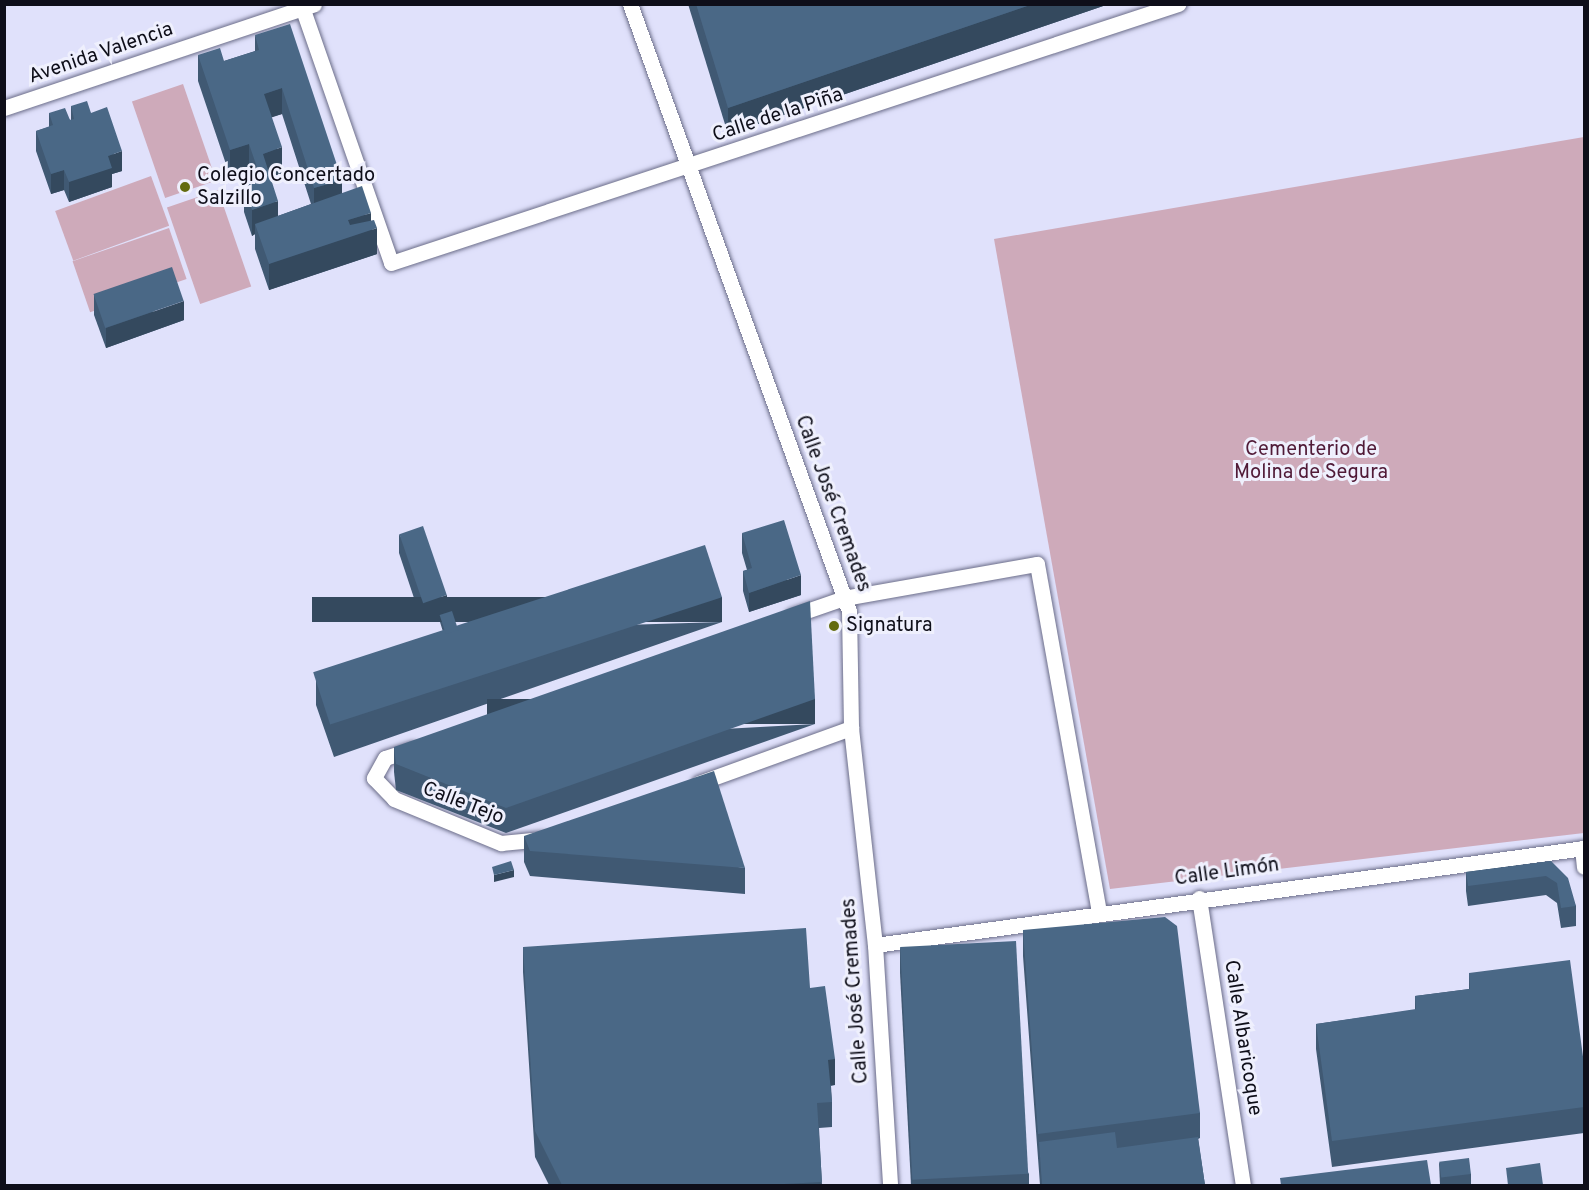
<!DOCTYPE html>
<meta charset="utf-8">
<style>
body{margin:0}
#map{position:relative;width:1589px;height:1190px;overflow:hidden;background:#e0e1fb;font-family:Overpass,sans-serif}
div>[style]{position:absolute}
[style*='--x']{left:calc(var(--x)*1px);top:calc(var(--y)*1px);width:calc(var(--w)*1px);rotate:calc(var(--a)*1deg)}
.green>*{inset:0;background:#ceaaba;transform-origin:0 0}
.roads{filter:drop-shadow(0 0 2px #6b6d89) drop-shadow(0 0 2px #6b6d89)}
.street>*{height:15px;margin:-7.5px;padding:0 7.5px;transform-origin:7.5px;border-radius:7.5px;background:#fff}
.wall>*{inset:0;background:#405973}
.shaded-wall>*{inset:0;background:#34495e;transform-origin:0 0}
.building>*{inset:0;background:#4a6886;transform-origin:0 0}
.dots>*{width:16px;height:16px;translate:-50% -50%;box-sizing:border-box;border:3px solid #eff0fd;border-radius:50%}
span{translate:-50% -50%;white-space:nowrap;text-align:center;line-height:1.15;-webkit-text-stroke:6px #eff0fd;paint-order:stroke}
.street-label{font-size:20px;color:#0e0e19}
.poi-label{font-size:20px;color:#0e0e19}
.left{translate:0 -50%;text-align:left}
.park-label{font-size:20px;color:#501a37}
.frame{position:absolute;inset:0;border:6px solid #0e0e19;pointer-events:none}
</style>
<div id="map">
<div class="green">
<i style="left:183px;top:84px;width:102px;height:54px;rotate:71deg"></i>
<i style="clip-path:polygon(1584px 137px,1584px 833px,1110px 889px,994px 239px)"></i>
<i style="left:151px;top:176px;width:53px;height:102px;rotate:70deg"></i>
<i style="left:218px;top:190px;width:102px;height:54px;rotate:71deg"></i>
<i style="left:169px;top:228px;width:54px;height:102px;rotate:71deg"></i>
</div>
<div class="roads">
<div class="street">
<i style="--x:301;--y:4;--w:274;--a:70.8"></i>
<i style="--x:391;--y:263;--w:829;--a:-18.22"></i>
<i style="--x:630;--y:4;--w:645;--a:70.16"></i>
<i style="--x:849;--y:611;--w:117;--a:89"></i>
<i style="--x:851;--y:728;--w:218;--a:83.7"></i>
<i style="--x:875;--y:945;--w:241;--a:86.4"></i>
<i style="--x:4;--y:108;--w:327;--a:-18.5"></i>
<i style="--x:792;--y:616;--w:55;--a:-19.1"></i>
<i style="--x:844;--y:598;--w:196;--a:-10"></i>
<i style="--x:1037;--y:564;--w:354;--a:79.9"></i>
<i style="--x:413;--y:749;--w:29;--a:162"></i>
<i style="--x:385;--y:758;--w:23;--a:119"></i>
<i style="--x:374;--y:778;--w:29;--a:46"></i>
<i style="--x:394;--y:799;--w:116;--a:22.4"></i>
<i style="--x:501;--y:843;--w:42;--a:-5.4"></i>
<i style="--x:699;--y:783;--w:162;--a:-19.9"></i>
<i style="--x:1582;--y:848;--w:19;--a:84"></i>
<i style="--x:1199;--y:898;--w:291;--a:81.3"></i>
<i style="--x:875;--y:945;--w:716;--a:-7.79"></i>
</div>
</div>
<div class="wall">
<i style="clip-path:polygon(688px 4px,1109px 4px,728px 134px)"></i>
<i style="clip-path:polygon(evenodd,255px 35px,342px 194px,371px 221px,377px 254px,269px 290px,255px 249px,255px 234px,252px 236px,244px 212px,244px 186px,254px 182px,249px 169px,230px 176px,198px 81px,198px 55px,224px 61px,255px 51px,255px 35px,282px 114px,311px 204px,278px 216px,270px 177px,282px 173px,271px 117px,282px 114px)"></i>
<i style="clip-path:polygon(71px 106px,91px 113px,122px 171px,112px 174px,112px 187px,69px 202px,64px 190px,51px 194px,36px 151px,36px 131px,49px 127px,49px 113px,71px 120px)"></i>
<i style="clip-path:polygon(94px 295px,184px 320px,106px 348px,94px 315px)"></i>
<i style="clip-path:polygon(742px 533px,801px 595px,749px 612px,743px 591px,743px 571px,747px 570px,742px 553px)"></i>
<i style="clip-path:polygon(399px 534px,458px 630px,722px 622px,334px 757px,316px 705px,316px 680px,444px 635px,440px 622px,440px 617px,422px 622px,399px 553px)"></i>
<i style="clip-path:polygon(815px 724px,506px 833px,396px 790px,394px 772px,394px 747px)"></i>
<i style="clip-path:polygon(524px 836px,745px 868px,745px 894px,530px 876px,524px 862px)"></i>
<i style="clip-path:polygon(1551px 861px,1576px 906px,1576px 926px,1561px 928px,1557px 903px,1546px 895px,1468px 906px,1466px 891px,1466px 872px)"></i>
<i style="clip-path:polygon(1023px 930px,1200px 1113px,1200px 1138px,1198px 1139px,1205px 1185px,1040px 1185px,1023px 956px)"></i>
<i style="clip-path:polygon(523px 947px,810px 988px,835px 1085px,831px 1086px,832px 1102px,832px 1127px,819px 1128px,822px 1185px,549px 1185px,535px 1157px,523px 972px)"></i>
<i style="clip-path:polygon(900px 947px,1029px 1174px,1029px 1185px,911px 1185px,900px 973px)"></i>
<i style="clip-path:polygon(1469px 973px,1584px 1064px,1584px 1133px,1332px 1167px,1316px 1049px,1316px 1024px,1415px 1010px,1415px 996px,1469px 989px)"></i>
<i style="clip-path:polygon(1439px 1163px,1471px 1174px,1471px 1185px,1440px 1185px)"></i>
</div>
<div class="shaded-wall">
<i style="clip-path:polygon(1033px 4px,1109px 4px,728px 134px,728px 108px)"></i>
<i style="clip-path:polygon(282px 88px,282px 114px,264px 120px,264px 94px)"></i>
<i style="clip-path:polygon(249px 144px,249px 169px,230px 176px,230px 150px)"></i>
<i style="clip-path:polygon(282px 147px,282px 173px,263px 180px,263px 154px)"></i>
<i style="clip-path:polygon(122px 151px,122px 171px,112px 174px,112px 187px,69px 202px,69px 182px,108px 156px)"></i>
<i style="clip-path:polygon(64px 170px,64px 190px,51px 194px,51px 174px)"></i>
<i style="clip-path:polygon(342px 180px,342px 205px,314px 214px,314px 188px)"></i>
<i style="clip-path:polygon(278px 201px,278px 226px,255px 224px,255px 234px,252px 236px,252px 210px)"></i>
<i style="clip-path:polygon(371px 213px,371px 230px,377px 228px,377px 254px,269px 290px,269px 264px,348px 220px)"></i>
<i style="clip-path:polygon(184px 301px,184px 320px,106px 348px,106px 328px)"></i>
<i style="clip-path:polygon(801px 575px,801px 595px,749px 612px,749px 593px)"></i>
<i style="clip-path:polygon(447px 595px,447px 614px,422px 622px,422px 603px)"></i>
<i style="left:722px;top:597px;width:25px;height:410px;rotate:90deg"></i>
<i style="left:815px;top:699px;width:25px;height:328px;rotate:90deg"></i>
<i style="clip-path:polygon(514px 870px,514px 877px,494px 882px,494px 875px)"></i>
<i style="left:835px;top:1059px;width:26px;height:7px;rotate:90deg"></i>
</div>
<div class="building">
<i style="clip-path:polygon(696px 4px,1033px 4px,728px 108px)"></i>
<i style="clip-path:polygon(290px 24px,342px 180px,314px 188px,282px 88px,264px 94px,282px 147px,263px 154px,278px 201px,252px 210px,244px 186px,261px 179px,249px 144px,230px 150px,198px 55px,220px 48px,224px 61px,259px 50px,255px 35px)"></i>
<i style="clip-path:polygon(87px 101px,91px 113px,107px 107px,122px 151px,108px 156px,112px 168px,69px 182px,64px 170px,51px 174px,36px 131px,53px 125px,49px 113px,65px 108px,70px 120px,74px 119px,71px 106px)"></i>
<i style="clip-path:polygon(362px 186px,371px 213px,348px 220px,350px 225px,374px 220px,377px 228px,269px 264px,255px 224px)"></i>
<i style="left:172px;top:267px;width:36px;height:83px;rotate:71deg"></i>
<i style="clip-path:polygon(784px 520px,801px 575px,749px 593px,743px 571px,752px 568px,742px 533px)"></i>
<i style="left:423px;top:526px;width:73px;height:25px;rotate:71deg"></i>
<i style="left:705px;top:545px;width:55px;height:412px;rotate:72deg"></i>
<i style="clip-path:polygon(810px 601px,815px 699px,506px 808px,396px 764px,394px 747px)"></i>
<i style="left:452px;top:611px;width:20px;height:13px;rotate:72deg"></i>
<i style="clip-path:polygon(714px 771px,745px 868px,530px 851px,524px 836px)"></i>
<i style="clip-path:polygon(511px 861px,514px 870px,494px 875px,492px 867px)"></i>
<i style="clip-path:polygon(1551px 861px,1568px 878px,1576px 906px,1561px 908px,1557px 883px,1546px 876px,1468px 886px,1466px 872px)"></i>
<i style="clip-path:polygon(1165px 917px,1177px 926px,1200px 1113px,1038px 1134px,1023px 930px)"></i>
<i style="clip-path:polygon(806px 928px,810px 988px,825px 986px,835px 1059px,828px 1060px,832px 1102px,817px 1103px,822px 1182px,765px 1185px,562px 1185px,535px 1131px,523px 947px)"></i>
<i style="left:1016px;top:941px;width:233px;height:116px;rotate:87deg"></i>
<i style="clip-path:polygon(1570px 960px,1584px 1064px,1584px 1107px,1332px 1141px,1316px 1024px,1416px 1009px,1415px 996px,1470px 989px,1469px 973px)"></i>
<i style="clip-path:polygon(1115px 1132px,1117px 1148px,1198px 1137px,1205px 1185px,1042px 1185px,1039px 1142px)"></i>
<i style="left:1469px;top:1158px;width:16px;height:30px;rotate:83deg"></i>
<i style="clip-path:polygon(1427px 1160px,1431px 1185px,1281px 1185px,1280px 1178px)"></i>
<i style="clip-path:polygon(1540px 1163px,1543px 1185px,1508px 1185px,1506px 1168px)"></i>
</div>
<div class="dots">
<i style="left:185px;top:187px;background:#636b0f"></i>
<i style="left:834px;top:626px;background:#636b0f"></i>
</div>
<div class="street-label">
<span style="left:101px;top:54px;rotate:-19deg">Avenida Valencia</span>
<span style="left:778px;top:116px;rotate:-18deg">Calle de la Piña</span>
<span style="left:832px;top:504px;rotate:70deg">Calle José Cremades</span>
<span style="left:463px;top:804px;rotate:21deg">Calle Tejo</span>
<span style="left:1227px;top:873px;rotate:-8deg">Calle Limón</span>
<span style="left:856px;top:991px;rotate:-94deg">Calle José Cremades</span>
<span style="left:1242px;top:1038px;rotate:81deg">Calle Albaricoque</span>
</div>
<div class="poi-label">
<span class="left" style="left:197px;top:188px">Colegio Concertado<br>Salzillo</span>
<span class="left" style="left:846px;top:626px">Signatura</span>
</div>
<div class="park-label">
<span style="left:1311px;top:462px">Cementerio de<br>Molina de Segura</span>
</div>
<div class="frame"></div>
</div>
